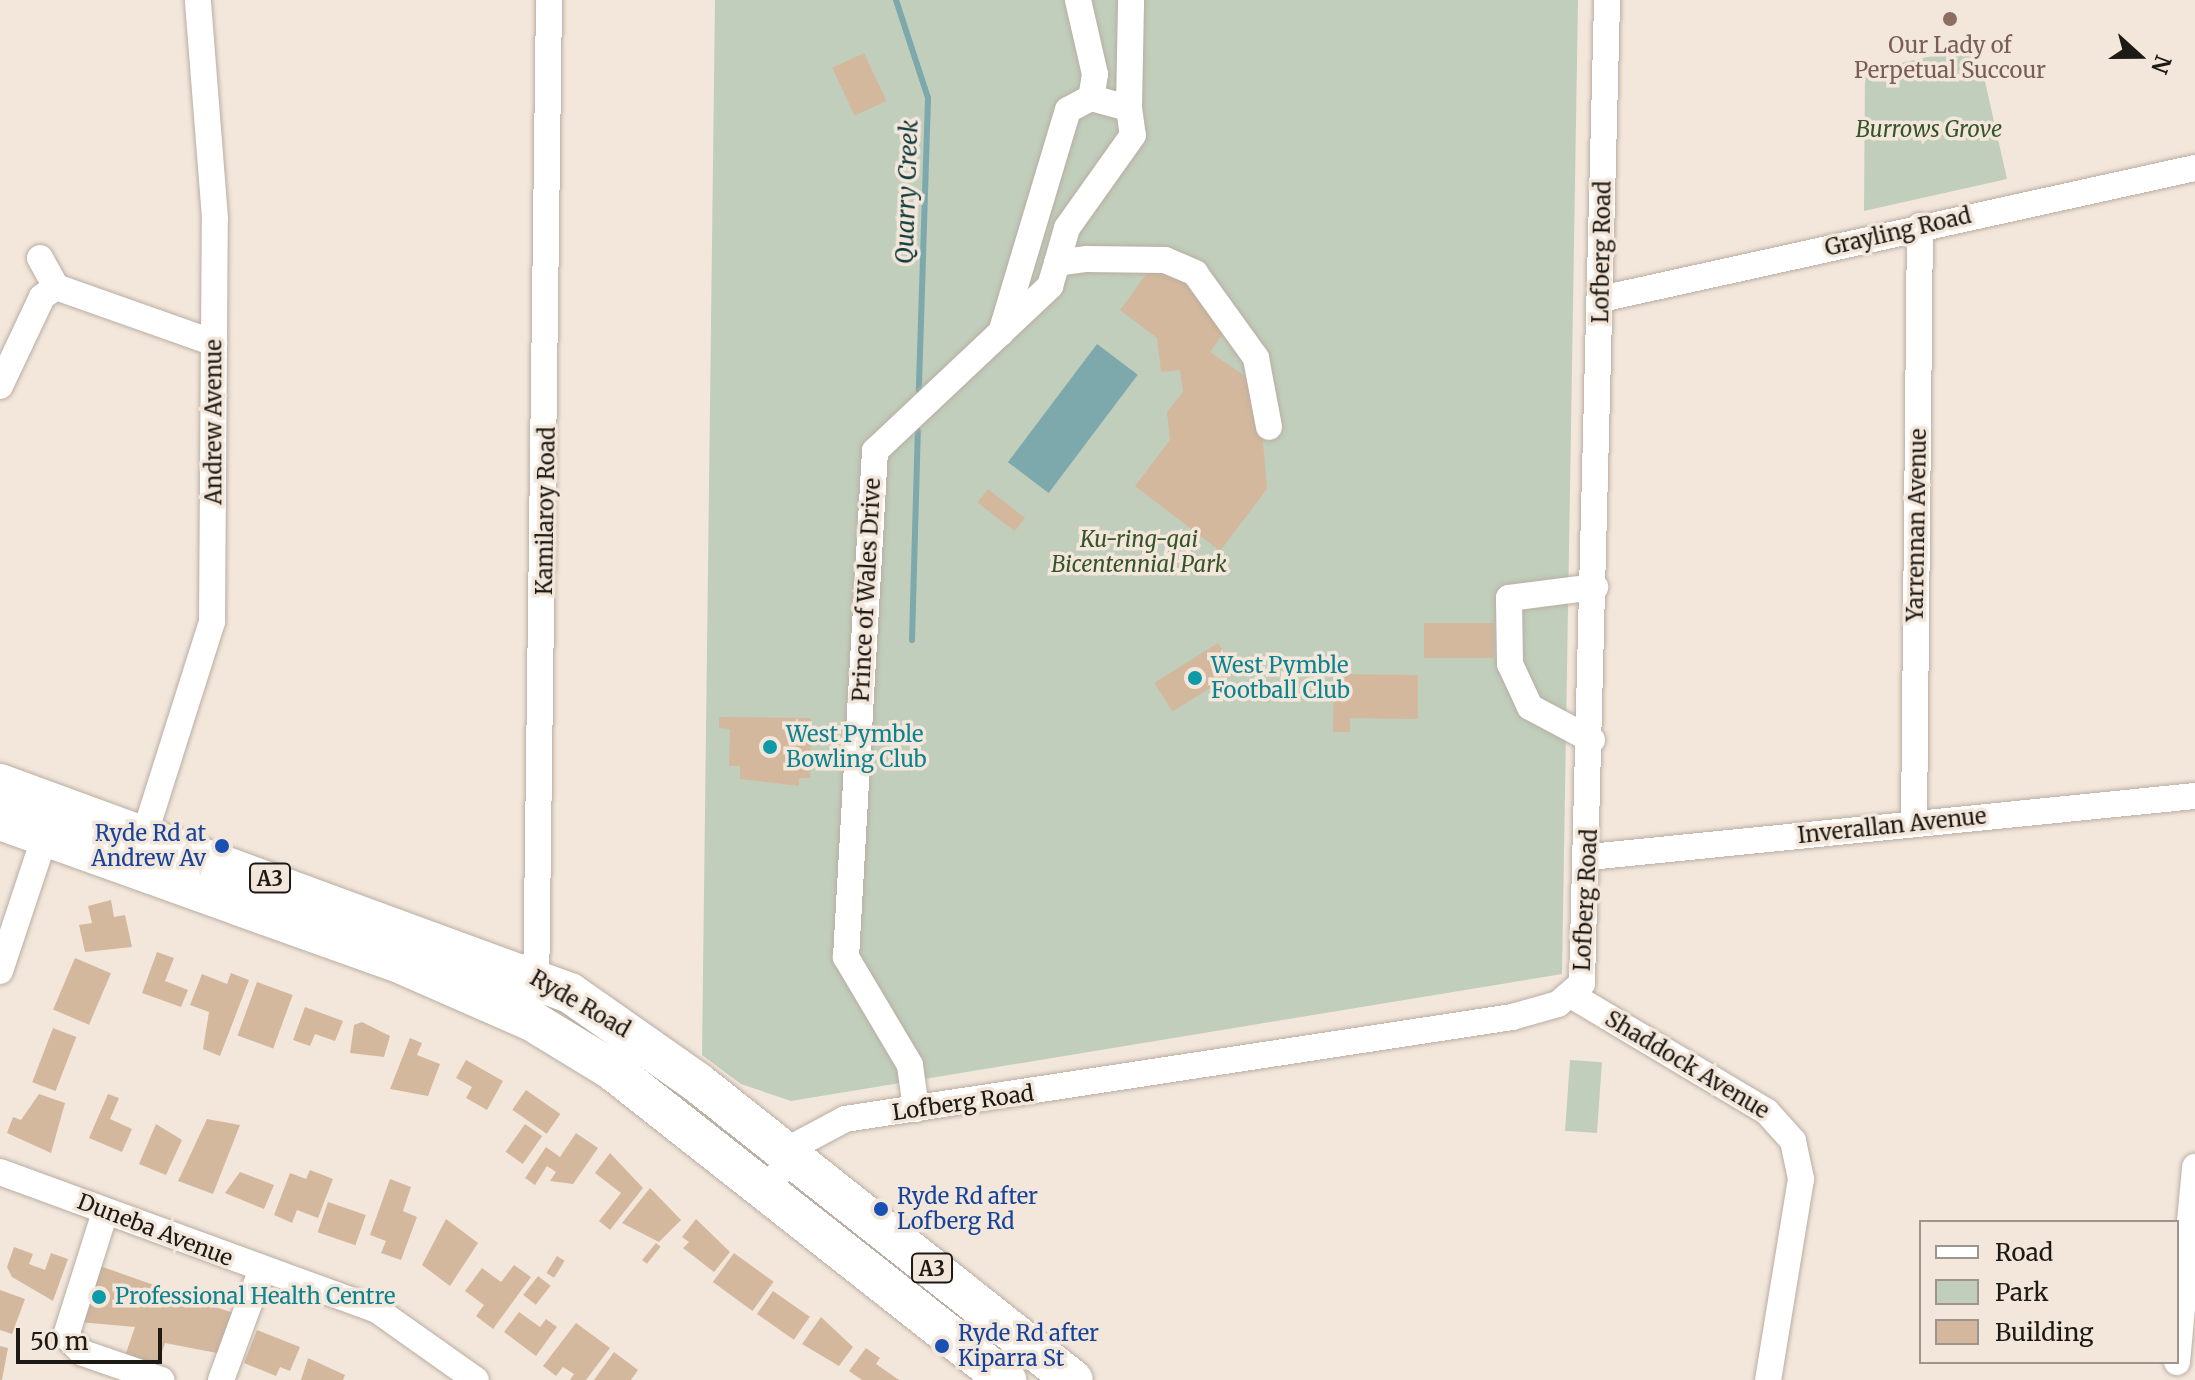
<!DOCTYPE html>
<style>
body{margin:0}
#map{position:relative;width:2195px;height:1380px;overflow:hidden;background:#f3e7db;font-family:Merriweather,serif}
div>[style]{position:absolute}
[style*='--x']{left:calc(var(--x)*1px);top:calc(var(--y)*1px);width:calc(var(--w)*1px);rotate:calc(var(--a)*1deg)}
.green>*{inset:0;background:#c0cebb;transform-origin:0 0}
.water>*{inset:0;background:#7da8ac;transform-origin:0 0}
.stream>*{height:6px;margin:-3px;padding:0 3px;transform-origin:3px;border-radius:3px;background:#7da8ac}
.building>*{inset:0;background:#d3b89e;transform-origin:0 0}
.roads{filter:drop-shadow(0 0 2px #b9ada2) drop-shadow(0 0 2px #b9ada2)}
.minor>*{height:26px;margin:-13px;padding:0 13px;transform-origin:13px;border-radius:13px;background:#fff}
.highway>*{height:40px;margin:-20px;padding:0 20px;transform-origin:20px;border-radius:20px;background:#fff}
.dots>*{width:22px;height:22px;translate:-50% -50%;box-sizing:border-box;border:4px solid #f3e7db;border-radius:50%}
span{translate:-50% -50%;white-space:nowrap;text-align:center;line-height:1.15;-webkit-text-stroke:7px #f3e7db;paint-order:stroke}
.shield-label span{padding:2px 6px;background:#f3e7db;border:2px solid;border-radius:6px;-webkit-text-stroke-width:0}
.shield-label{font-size:20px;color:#1d1914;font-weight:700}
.education-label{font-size:22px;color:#785e54}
.park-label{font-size:22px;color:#355429;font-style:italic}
.street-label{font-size:22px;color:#1d1914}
.culture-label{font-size:22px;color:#0d838f}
.left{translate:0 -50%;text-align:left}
.transit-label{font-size:22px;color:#164399}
.right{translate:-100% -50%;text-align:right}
.water-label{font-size:24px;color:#0f3a3d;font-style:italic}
.legend{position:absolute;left:1919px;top:1220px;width:260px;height:144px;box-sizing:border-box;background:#f3e7db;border:2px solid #9d958b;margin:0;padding:10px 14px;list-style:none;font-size:24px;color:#1d1914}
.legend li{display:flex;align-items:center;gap:16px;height:40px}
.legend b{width:40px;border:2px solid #9d958b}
.north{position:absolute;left:2099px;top:16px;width:80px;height:80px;-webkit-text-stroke:6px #f3e7db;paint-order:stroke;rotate:111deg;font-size:22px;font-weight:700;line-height:32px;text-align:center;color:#1d1914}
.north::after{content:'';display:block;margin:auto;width:28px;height:36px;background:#1d1914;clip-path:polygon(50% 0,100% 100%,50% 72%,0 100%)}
.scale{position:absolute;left:16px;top:1328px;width:146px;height:36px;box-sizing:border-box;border:4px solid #1d1914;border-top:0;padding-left:10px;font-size:24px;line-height:28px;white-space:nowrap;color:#1d1914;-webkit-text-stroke:6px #f3e7db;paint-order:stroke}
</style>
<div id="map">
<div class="green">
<i style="clip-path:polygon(715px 0,1578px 0,1562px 974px,791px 1101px,741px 1084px,702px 1055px)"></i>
<i style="clip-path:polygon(1977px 46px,2007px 179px,1864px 211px,1865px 71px)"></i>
<i style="left:1570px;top:1060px;width:32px;height:71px;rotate:4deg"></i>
</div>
<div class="water">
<i style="left:1097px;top:344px;width:51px;height:148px;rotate:37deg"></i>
</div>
<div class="stream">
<i style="--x:896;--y:0;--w:103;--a:71.9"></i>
<i style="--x:928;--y:98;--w:292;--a:91.8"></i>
<i style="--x:912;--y:640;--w:209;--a:-88.4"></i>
</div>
<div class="building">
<i style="left:864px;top:53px;width:53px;height:35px;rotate:65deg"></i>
<i style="clip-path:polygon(1156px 261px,1217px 307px,1224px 332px,1210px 352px,1258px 385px,1267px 489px,1220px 551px,1135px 486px,1170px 440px,1167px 412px,1183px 392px,1180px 370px,1161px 372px,1157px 338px,1120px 310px)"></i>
<i style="left:988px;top:489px;width:47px;height:17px;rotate:38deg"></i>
<i style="left:1424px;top:623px;width:70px;height:35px"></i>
<i style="left:1218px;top:643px;width:34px;height:75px;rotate:58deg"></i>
<i style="clip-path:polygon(1334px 674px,1418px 675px,1418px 719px,1350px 718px,1350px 732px,1333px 732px)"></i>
<i style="clip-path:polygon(719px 717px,811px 718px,810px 778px,799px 778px,799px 786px,740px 779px,740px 766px,729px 766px,730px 729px,719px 728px)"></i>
<i style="clip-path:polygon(111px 900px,114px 917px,125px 915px,132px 947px,85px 952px,79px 925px,92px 923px,88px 906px)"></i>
<i style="clip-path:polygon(157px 952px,174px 958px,165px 981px,188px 990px,181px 1007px,142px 993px)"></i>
<i style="left:75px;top:958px;width:39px;height:56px;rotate:23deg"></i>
<i style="clip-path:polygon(231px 973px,249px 980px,220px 1056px,203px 1049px,209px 1012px,190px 1005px,202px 974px,227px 984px)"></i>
<i style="left:257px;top:982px;width:38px;height:57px;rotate:20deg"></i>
<i style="clip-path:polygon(305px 1007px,343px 1021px,335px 1041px,315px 1034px,310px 1046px,293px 1040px)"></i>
<i style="clip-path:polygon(362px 1022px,390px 1036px,384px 1057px,350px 1053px,354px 1025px)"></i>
<i style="left:53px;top:1028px;width:25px;height:58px;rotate:21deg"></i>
<i style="clip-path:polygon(410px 1038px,422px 1043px,417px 1055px,440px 1064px,428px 1096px,390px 1089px)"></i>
<i style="clip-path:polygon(466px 1060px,503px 1081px,487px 1110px,466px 1098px,472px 1087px,456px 1078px)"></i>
<i style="left:526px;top:1090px;width:42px;height:24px;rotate:35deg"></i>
<i style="clip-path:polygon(39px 1094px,65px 1103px,51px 1153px,7px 1133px,13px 1117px,21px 1120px)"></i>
<i style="clip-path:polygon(108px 1094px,119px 1098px,110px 1119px,132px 1129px,122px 1152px,89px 1138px)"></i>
<i style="clip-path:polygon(207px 1119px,240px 1125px,213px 1194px,178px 1181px)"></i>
<i style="clip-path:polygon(156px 1124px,182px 1140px,166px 1175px,139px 1164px)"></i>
<i style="left:525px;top:1124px;width:21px;height:34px;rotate:35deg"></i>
<i style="clip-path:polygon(576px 1133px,598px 1148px,573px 1184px,550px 1181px,556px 1172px,547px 1166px,535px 1185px,525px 1178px,546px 1147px,560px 1157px)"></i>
<i style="clip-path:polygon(610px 1153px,643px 1188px,610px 1230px,599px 1221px,621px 1193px,595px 1173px)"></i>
<i style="clip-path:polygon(310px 1170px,333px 1179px,318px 1218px,297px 1210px,292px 1223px,274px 1215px,290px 1173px,306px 1179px)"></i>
<i style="clip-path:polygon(240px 1172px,274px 1185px,264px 1209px,225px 1193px)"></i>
<i style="clip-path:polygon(390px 1179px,411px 1187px,403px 1211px,417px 1217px,401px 1260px,381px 1253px,386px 1241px,370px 1235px)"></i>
<i style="clip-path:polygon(650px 1188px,681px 1220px,659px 1242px,622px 1223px)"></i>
<i style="left:328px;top:1202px;width:40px;height:32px;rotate:19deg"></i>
<i style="clip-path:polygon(446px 1219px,478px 1243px,450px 1286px,422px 1265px)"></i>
<i style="clip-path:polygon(696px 1219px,730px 1252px,714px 1272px,683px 1248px,689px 1242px,682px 1237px)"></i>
<i style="left:656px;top:1243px;width:6px;height:22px;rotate:39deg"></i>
<i style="clip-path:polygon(14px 1247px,33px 1254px,29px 1264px,45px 1270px,51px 1253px,68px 1259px,53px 1301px,12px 1277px,7px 1267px)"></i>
<i style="left:734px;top:1253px;width:49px;height:36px;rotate:36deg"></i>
<i style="left:557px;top:1256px;width:9px;height:20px;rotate:32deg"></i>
<i style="clip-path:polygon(514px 1265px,531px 1277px,493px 1329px,476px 1316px,484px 1305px,465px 1291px,482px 1268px,501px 1282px)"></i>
<i style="clip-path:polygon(100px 1266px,236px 1314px,222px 1354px,165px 1343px,157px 1367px,125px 1356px,135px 1327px,79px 1322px)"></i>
<i style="left:538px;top:1276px;width:16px;height:24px;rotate:38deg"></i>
<i style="clip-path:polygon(0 1290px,25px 1299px,12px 1334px,0 1330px)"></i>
<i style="left:773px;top:1291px;width:45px;height:28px;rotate:35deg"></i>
<i style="clip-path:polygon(519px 1312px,540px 1327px,546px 1319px,557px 1327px,536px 1356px,504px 1332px)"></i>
<i style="clip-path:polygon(821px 1317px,853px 1347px,839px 1366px,802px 1344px)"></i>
<i style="clip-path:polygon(576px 1323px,610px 1348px,586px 1380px,570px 1380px,574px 1374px,563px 1367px,556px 1376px,543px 1366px)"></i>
<i style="clip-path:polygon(257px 1330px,300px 1347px,290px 1371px,280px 1367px,276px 1376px,244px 1363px)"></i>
<i style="clip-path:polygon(0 1346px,8px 1348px,2px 1380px,0 1380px)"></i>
<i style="clip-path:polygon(866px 1348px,880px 1358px,876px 1364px,899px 1380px,862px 1380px,849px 1371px)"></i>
<i style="clip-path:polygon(614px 1352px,638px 1370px,631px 1380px,594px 1380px)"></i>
<i style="clip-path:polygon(308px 1358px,345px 1375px,343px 1380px,301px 1380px)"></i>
</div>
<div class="roads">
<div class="minor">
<i style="--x:1078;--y:0;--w:76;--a:77.1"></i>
<i style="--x:1095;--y:74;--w:24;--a:99"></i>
<i style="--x:1129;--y:108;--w:108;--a:-88.9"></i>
<i style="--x:40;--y:258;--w:33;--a:61"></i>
<i style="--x:1601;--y:299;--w:608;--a:-12.44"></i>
<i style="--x:1001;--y:333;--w:233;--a:-73.3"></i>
<i style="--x:1068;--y:110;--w:26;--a:-28"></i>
<i style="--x:1091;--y:98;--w:39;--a:15"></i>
<i style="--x:1129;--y:108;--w:27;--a:82"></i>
<i style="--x:1133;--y:135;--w:114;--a:125.4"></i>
<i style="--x:1067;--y:228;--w:36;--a:106"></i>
<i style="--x:0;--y:386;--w:98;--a:-64.7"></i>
<i style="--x:42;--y:297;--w:17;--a:-36"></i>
<i style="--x:56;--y:287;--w:168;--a:19.5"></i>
<i style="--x:1592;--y:740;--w:70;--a:-152"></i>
<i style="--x:1530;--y:707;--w:47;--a:-114.9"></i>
<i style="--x:1510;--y:664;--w:66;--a:-90.9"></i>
<i style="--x:1509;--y:598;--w:87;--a:-7.3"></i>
<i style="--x:1914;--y:824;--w:598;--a:-89.43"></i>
<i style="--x:145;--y:833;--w:221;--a:-72.4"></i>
<i style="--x:212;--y:622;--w:404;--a:-89.6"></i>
<i style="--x:215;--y:218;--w:219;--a:-94.5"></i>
<i style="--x:1590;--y:857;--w:608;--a:-5.76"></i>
<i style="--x:0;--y:971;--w:142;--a:-71.6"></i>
<i style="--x:536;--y:993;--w:993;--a:-89.25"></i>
<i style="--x:1571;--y:995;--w:228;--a:30.8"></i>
<i style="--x:1767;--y:1112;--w:39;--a:48"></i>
<i style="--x:1793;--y:1141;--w:39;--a:78"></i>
<i style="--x:1801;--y:1179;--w:204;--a:99.3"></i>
<i style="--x:916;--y:1109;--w:44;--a:-97.8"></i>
<i style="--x:910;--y:1065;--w:126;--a:-120.7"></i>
<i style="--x:846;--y:957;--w:507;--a:-86.72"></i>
<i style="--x:875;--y:451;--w:241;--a:-43.3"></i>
<i style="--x:1050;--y:286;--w:24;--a:-73"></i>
<i style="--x:1057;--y:263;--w:30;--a:-8"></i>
<i style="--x:1087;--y:259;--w:78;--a:0.7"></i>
<i style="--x:1165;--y:260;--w:33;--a:23"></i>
<i style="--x:1195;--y:273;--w:105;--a:54.3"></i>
<i style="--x:1256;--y:358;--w:70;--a:79.3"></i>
<i style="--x:0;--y:1172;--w:401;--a:20.1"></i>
<i style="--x:377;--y:1310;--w:121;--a:35.3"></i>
<i style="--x:766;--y:1190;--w:60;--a:-53.1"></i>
<i style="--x:802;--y:1142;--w:49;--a:-28.1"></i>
<i style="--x:845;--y:1119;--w:675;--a:-8.69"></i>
<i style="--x:1512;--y:1017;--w:48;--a:-15.8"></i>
<i style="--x:1558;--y:1004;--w:32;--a:-41"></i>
<i style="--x:1582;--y:983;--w:983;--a:-88.54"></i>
<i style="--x:105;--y:1212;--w:130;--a:107.5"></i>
<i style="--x:66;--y:1336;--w:24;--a:45"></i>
<i style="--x:83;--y:1353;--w:83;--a:19.1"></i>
<i style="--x:2177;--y:1362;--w:196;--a:-84.7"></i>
<i style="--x:221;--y:1380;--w:116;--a:-69.8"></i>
</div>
<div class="highway">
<i style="--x:0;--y:784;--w:607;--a:20.14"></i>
<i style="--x:570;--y:993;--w:156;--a:35.1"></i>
<i style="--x:698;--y:1083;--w:478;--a:38.4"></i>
<i style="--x:0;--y:820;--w:422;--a:19.7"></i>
<i style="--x:397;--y:962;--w:147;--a:23.6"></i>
<i style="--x:532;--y:1021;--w:92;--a:31.3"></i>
<i style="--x:611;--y:1069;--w:503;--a:38.21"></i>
</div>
</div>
<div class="dots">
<i style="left:1950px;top:19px;background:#8d6e63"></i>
<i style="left:1195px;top:678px;background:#0f9aa8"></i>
<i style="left:770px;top:747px;background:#0f9aa8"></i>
<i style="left:222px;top:846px;background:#1a4fb4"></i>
<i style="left:881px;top:1209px;background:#1a4fb4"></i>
<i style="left:99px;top:1297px;background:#0f9aa8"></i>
<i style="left:942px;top:1346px;background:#1a4fb4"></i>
</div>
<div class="shield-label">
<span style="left:270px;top:878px">A3</span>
<span style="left:932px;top:1268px">A3</span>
</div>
<div class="education-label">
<span style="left:1950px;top:58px">Our Lady of<br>Perpetual Succour</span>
</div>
<div class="park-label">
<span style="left:1929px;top:130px">Burrows Grove</span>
<span style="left:1139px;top:552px">Ku-ring-gai<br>Bicentennial Park</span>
</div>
<div class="street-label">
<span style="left:1898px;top:232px;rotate:-13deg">Grayling Road</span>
<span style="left:1602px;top:252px;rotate:-89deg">Lofberg Road</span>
<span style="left:214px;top:422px;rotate:-90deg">Andrew Avenue</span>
<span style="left:546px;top:511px;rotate:-89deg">Kamilaroy Road</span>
<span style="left:1917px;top:525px;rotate:-89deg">Yarrennan Avenue</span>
<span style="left:867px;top:590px;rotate:-87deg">Prince of Wales Drive</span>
<span style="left:1892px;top:826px;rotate:-6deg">Inverallan Avenue</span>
<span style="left:1586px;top:900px;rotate:-87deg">Lofberg Road</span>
<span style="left:580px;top:1004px;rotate:30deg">Ryde Road</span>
<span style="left:1687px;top:1065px;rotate:31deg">Shaddock Avenue</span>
<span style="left:963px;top:1103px;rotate:-8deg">Lofberg Road</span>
<span style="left:155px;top:1230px;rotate:21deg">Duneba Avenue</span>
</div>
<div class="culture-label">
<span class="left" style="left:1211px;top:678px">West Pymble<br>Football Club</span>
<span class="left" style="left:786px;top:747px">West Pymble<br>Bowling Club</span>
<span class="left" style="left:115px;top:1297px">Professional Health Centre</span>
</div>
<div class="transit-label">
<span class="right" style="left:206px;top:846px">Ryde Rd at<br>Andrew Av</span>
<span class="left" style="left:897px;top:1209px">Ryde Rd after<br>Lofberg Rd</span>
<span class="left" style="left:958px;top:1346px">Ryde Rd after<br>Kiparra St</span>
</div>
<div class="water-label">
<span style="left:907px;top:192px;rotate:-88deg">Quarry Creek</span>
</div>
<ul class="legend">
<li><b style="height:10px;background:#fff"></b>Road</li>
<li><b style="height:22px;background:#c0cebb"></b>Park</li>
<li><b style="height:22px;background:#d3b89e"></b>Building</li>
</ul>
<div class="north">N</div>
<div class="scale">50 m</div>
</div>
